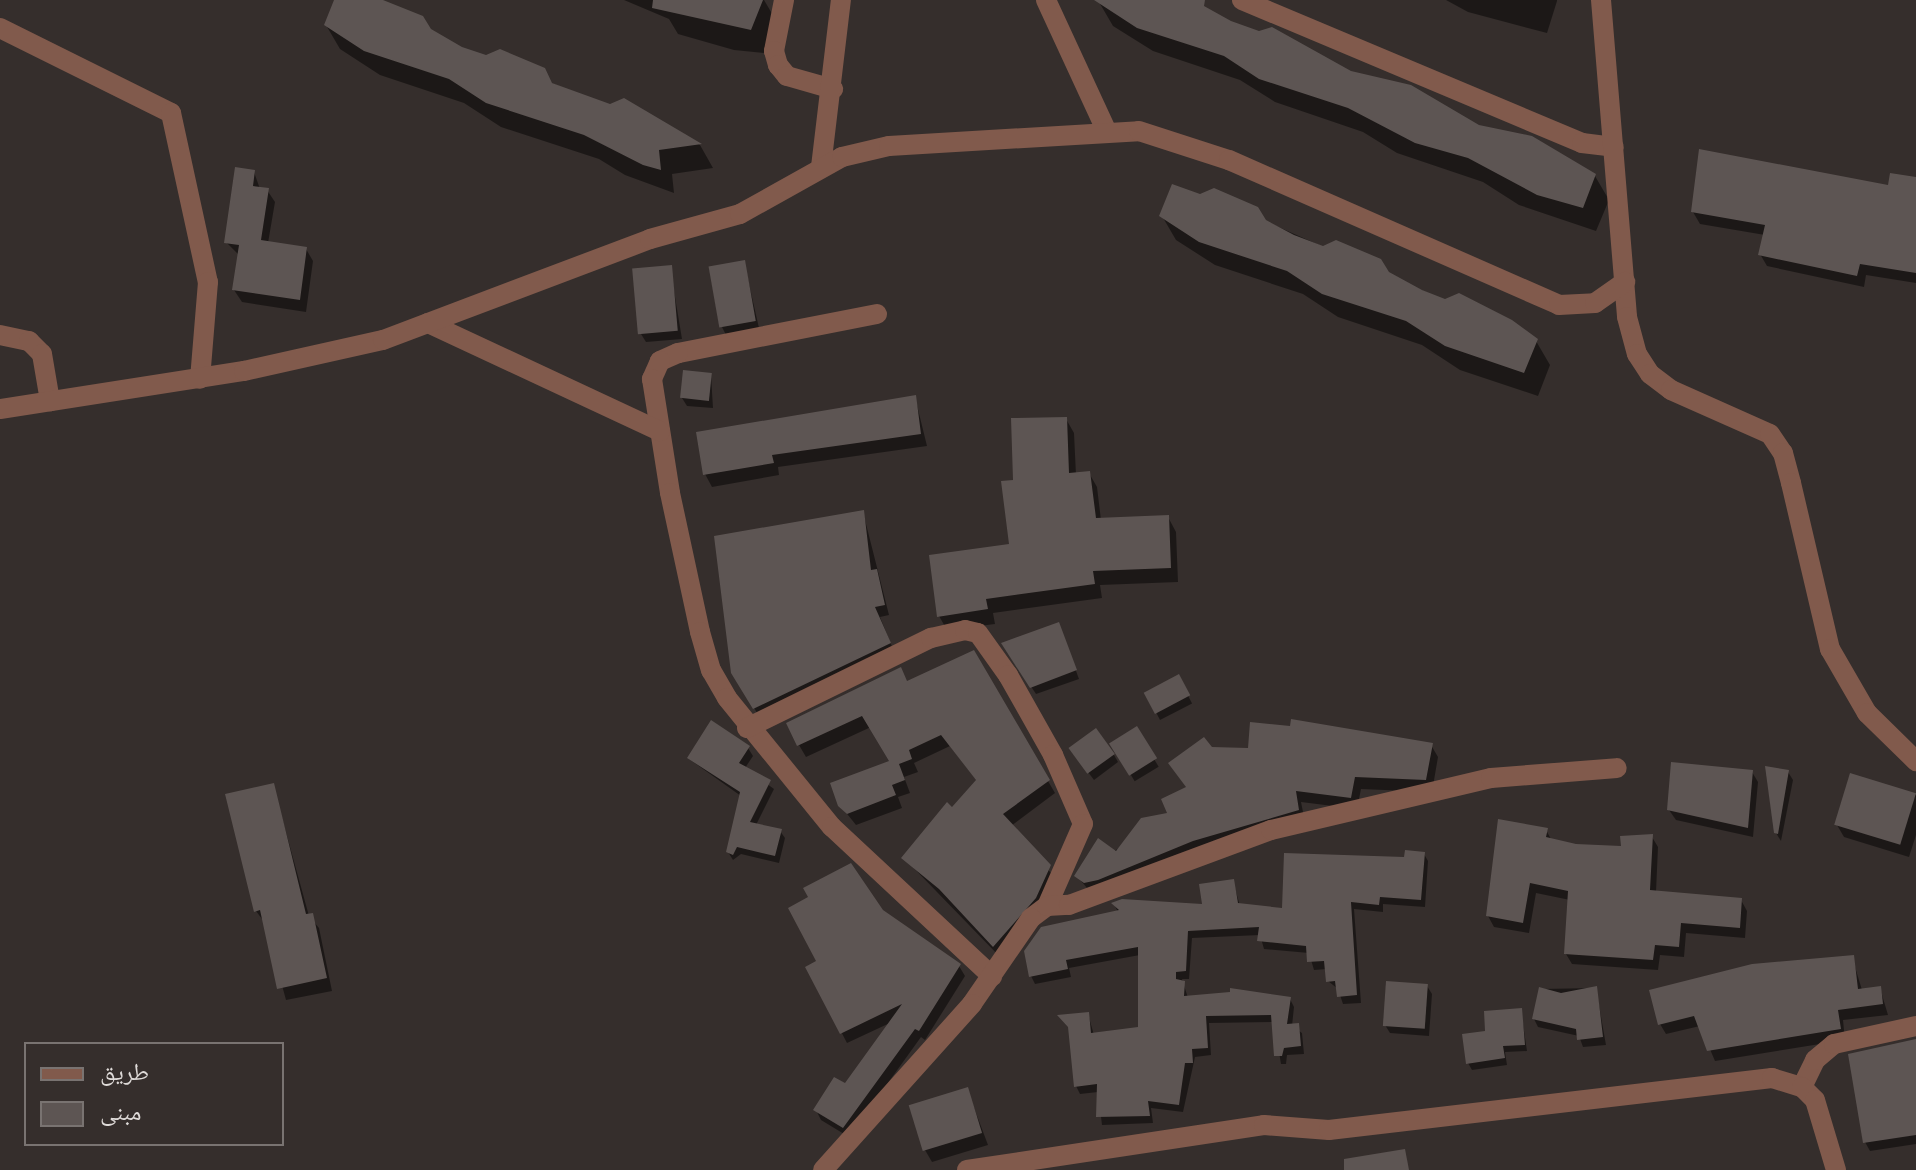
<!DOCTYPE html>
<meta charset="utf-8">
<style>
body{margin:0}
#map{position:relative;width:1916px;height:1170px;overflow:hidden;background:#352e2c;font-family:"Fira Sans Condensed","Noto Naskh Arabic",sans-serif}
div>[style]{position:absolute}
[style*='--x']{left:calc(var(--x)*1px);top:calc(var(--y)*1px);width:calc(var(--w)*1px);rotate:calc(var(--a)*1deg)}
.shadow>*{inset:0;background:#0007;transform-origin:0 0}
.building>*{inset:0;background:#5d5553;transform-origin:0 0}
.minor>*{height:20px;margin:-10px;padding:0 10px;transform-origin:10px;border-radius:10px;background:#815a4c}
span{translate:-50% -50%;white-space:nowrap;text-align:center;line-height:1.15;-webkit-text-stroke:8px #352e2c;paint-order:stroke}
.legend{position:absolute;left:24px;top:1042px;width:260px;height:104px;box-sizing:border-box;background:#352e2c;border:2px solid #797371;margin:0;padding:10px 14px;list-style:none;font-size:24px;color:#dedad8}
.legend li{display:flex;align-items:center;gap:16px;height:40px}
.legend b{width:40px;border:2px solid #797371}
</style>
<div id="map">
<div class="shadow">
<i style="clip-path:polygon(336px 0,379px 0,461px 48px,610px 106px,624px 100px,700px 145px,713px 168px,672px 174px,674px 193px,625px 175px,599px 159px,501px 127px,464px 103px,380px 75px,340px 49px,326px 25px)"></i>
<i style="clip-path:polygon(624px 0,764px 0,777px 22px,765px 53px,734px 50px,678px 34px,669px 19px)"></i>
<i style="clip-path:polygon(1192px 0,1230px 23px,1595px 176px,1609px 200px,1596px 231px,1519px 205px,1483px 182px,1397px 153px,1363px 132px,1275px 102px,1240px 80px,1153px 51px,1113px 26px,1099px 2px)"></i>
<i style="clip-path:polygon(1446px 0,1557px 0,1557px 1px,1547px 33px,1468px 12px)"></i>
<i style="clip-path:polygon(254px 172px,260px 189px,267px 190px,275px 202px,268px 243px,306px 249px,313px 261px,306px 312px,242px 302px,234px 290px,239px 255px,226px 242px)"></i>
<i style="clip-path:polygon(1916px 180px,1916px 283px,1866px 275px,1864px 287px,1767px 266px,1760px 254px,1765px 235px,1700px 224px,1693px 212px,1890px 187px)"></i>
<i style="clip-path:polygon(1162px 216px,1265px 221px,1536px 341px,1550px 365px,1538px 396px,1460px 370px,1422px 345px,1338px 317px,1303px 294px,1215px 265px,1176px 240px)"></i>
<i style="clip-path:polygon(744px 262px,759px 328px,726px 335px,722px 327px)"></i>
<i style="clip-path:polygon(670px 267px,682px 339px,646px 342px,641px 334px)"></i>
<i style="clip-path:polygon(711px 375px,713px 408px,687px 406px,682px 398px)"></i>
<i style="clip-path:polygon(915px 397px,927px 446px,778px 467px,779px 475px,712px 487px,705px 474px)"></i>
<i style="clip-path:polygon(1066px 419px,1074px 433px,1076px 475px,1089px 473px,1097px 487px,1101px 520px,1168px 517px,1176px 532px,1178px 582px,1100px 585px,1102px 598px,993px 613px,995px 624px,947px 630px,939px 616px,1012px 546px,1015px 482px)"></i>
<i style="clip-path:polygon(863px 512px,889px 615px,880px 617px,895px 654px,760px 718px,733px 672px)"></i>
<i style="clip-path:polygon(1062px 633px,1079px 679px,1036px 694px,1004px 645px)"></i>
<i style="clip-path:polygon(973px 653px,1055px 793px,1011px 826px,1056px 879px,1001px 958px,904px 858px,978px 782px,950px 746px,914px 763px,918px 772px,904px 777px,910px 793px,898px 797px,902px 808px,856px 825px,840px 805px,892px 762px,871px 727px,806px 757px,799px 745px,908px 683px)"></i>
<i style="left:1178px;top:676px;width:31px;height:36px;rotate:63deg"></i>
<i style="left:1136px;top:729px;width:44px;height:28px;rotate:59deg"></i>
<i style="clip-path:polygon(1431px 745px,1438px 757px,1432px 792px,1361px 789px,1357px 809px,1301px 802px,1305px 822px,1092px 894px,1077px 876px,1170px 814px,1211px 749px)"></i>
<i style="clip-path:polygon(748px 748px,753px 756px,745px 768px,774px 789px,756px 825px,780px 831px,785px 838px,779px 863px,741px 854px,733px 860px,728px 852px,741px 796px,689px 759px)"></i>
<i style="clip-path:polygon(1114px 755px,1118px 762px,1094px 780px,1076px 756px)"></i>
<i style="clip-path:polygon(1752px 772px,1758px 782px,1753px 837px,1676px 820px,1669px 810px)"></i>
<i style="clip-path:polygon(1788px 772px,1793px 780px,1781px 841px,1776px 833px)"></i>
<i style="clip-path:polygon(1852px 776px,1916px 795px,1916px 835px,1909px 857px,1844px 837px,1837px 825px)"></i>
<i style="clip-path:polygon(273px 785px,309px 916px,319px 928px,332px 991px,286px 1000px,265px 923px,256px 911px)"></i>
<i style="clip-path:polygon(1546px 830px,1552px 841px,1575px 846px,1623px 848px,1652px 837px,1658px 847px,1656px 892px,1741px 900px,1747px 911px,1745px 938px,1686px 933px,1684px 957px,1660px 955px,1658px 970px,1572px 964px,1566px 954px,1570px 900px,1536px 893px,1529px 933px,1494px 927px,1488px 916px)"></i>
<i style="clip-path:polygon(1424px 854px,1428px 861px,1425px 907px,1383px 904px,1383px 912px,1354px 909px,1361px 1003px,1343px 1004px,1338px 989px,1328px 981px,1327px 969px,1314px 970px,1309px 953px,1264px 949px,1260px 935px,1192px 938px,1189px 979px,1182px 979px,1188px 998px,1290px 999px,1294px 1007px,1292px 1026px,1302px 1033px,1304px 1054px,1287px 1055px,1286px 1064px,1281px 1064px,1274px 1022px,1209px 1023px,1211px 1055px,1195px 1057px,1183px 1112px,1151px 1108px,1153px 1123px,1102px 1125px,1098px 1092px,1080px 1094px,1076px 1086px,1071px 1030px,1060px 1016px,1088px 1014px,1094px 1035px,1140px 1029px,1140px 955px,1069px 968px,1071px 977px,1035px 984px,1031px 976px,1118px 912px,1114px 904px,1204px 906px,1233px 881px,1240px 906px,1284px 911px)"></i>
<i style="clip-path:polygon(881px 912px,959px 966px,965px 976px,925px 1040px,921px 1037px,849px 1137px,821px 1120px,816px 1110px,845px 1086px,892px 1022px,847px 1043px,808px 968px)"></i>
<i style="clip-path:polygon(1852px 957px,1862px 990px,1880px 988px,1888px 1015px,1843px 1020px,1845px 1040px,1715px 1061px,1700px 1026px,1666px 1034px,1660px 1024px)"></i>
<i style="clip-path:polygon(1427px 986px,1432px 994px,1429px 1036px,1390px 1033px,1385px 1025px)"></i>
<i style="clip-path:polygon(1596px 988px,1606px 1045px,1583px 1047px,1579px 1036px,1538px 1027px,1534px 1019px,1541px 989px)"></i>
<i style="clip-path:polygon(1521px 1010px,1527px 1051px,1505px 1052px,1507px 1065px,1472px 1070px,1468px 1063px,1488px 1033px)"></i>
<i style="clip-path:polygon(1916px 1041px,1916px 1144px,1870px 1151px,1865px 1142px)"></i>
<i style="clip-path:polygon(967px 1089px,988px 1145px,932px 1162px,925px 1150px)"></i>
</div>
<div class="building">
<i style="clip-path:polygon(334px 0,383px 0,423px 16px,431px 29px,462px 47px,486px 55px,500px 49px,545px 68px,552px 83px,610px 104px,624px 98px,702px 144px,659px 150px,661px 170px,643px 165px,584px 135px,486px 103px,449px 79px,364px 51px,324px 25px)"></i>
<i style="clip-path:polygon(653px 0,763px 0,751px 30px,652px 8px)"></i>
<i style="clip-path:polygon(1094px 0,1205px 0,1204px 6px,1231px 21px,1259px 31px,1272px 27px,1351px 71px,1411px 85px,1479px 125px,1532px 136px,1596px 174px,1583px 208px,1537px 195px,1468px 158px,1415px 143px,1348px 108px,1259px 79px,1224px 56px,1137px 28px)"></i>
<i style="clip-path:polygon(1699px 149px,1888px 185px,1890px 173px,1916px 177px,1916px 273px,1860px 264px,1857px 276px,1758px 255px,1765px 225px,1691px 212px)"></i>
<i style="clip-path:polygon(235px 167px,255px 170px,253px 186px,269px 188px,261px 240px,307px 247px,300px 300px,232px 290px,239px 245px,224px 243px)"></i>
<i style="clip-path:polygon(1172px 184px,1200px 194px,1214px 188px,1258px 207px,1266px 220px,1294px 235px,1323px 246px,1336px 240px,1381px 259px,1389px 272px,1422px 290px,1445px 299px,1459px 293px,1512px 320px,1538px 339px,1524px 373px,1445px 346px,1406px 321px,1322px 294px,1287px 271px,1199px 242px,1159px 216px)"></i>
<i style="left:745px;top:260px;width:62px;height:37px;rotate:80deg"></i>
<i style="left:672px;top:265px;width:66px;height:40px;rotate:85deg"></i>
<i style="left:683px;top:370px;width:29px;height:28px;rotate:6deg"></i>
<i style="clip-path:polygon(916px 395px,921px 434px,772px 455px,774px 463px,703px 475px,696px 432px)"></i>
<i style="clip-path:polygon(1067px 417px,1069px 473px,1090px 471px,1096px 518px,1169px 515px,1171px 568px,1093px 571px,1095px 584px,986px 599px,988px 609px,937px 617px,929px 555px,1009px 544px,1001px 481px,1013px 480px,1011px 418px)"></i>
<i style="clip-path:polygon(864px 510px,871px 570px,877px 569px,885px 605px,875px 607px,891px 643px,753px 709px,731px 673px,714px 536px)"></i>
<i style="clip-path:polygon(1059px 622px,1077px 670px,1030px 688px,1001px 643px)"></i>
<i style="clip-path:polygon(974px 650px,1050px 780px,1003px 814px,1051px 865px,1036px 898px,993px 947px,939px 889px,901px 858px,947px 802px,952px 807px,976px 780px,941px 735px,909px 750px,912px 759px,899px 764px,905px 780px,892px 785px,896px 795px,847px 814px,838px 806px,830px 783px,889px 761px,862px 716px,797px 746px,786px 723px,901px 667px,907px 681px)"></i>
<i style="left:1179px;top:674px;width:24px;height:40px;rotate:62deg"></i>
<i style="clip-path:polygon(1291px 719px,1433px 743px,1426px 780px,1355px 777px,1351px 798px,1296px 791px,1299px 810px,1193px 841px,1098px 880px,1084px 883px,1074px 876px,1098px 838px,1116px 851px,1141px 818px,1167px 813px,1161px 799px,1186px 787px,1168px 763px,1204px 737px,1212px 747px,1248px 748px,1250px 722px,1290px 726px)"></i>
<i style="clip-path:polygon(711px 720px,750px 746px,739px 763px,771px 780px,750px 822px,782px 829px,775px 856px,737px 847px,733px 855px,726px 852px,740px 792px,687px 758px)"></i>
<i style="left:1137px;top:726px;width:38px;height:33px;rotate:58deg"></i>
<i style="left:1096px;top:728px;width:32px;height:34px;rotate:54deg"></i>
<i style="clip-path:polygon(1671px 762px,1753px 770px,1748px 828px,1667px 810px)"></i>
<i style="clip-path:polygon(1765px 766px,1789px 770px,1778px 834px,1774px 833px)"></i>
<i style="left:1850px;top:773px;width:69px;height:54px;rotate:17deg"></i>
<i style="clip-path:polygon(274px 783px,306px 914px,313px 913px,327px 978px,277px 989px,260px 910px,254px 912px,225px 794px)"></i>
<i style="clip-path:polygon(1498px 819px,1548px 828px,1546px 837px,1576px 844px,1621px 846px,1620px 836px,1653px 834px,1650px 890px,1742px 898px,1740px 928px,1681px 923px,1679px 947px,1655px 945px,1653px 960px,1564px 954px,1568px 891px,1530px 883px,1523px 923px,1486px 916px)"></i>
<i style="clip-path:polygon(1405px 850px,1425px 852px,1421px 900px,1380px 897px,1379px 905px,1351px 902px,1357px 995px,1337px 997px,1335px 981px,1326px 982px,1324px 961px,1307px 962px,1306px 946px,1257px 941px,1259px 927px,1188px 931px,1186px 971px,1176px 972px,1176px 979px,1185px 981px,1184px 996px,1230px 992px,1230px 988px,1291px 997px,1287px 1024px,1299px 1023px,1301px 1046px,1284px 1048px,1282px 1056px,1274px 1056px,1271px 1015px,1206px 1016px,1208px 1048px,1192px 1049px,1193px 1063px,1185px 1063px,1179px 1105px,1148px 1101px,1150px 1116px,1096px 1117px,1097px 1084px,1074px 1087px,1068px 1027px,1057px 1015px,1089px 1012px,1091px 1033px,1138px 1027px,1138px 947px,1066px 960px,1068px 969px,1029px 977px,1024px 951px,1041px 927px,1119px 910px,1111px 903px,1122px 899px,1202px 904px,1199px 884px,1234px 879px,1238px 903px,1282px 908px,1284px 853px,1404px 857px)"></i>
<i style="clip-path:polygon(851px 863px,883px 910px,961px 964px,919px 1031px,915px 1029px,843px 1128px,813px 1110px,834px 1077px,845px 1083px,902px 1004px,840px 1034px,805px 967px,816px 961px,788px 908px,808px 897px,803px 888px)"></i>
<i style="clip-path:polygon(1854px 955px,1858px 989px,1881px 986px,1883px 1004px,1838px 1010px,1841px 1029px,1707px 1051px,1694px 1016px,1658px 1025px,1649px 990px,1752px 964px)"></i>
<i style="left:1386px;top:981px;width:42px;height:45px;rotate:4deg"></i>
<i style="clip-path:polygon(1597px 986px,1603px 1037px,1577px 1040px,1576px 1029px,1532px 1019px,1539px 987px,1561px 993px)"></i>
<i style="clip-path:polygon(1522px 1008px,1525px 1045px,1503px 1046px,1505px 1058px,1466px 1064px,1462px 1034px,1485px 1031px,1484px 1011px)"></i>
<i style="clip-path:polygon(1916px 1039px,1916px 1135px,1863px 1143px,1848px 1054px)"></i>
<i style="left:968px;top:1087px;width:48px;height:62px;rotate:73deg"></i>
<i style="clip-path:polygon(1405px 1149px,1409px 1170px,1344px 1170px,1344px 1159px)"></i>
</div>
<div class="minor">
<i style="--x:784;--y:0;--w:52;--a:101.1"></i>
<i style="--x:774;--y:51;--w:15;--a:74"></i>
<i style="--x:778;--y:65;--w:14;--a:51"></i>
<i style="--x:787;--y:76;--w:48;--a:15.8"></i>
<i style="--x:1046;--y:0;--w:143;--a:65.2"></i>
<i style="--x:1242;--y:0;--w:369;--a:22.8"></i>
<i style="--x:1582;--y:143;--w:32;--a:7"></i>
<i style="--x:1601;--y:0;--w:318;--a:85.3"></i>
<i style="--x:1627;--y:317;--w:38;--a:75"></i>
<i style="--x:1637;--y:354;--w:24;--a:57"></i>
<i style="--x:1650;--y:374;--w:26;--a:37"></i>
<i style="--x:1671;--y:390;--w:108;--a:24"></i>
<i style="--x:1770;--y:434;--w:23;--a:56"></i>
<i style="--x:1783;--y:453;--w:31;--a:75"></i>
<i style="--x:1791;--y:483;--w:171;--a:76.8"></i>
<i style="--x:1830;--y:649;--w:74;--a:60"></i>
<i style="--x:1867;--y:713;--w:69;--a:44.4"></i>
<i style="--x:0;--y:28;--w:191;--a:26.4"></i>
<i style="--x:171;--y:113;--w:173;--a:77.7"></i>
<i style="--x:208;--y:282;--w:97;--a:94.7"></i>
<i style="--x:821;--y:167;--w:168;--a:-83.2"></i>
<i style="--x:877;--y:314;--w:203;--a:168.9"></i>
<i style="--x:678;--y:353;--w:20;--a:156"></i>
<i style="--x:660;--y:361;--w:20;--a:114"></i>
<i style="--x:652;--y:379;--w:115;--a:81"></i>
<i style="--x:670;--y:493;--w:142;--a:77.8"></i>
<i style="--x:700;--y:632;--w:40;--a:74"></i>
<i style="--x:711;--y:670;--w:32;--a:60"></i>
<i style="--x:727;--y:698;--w:166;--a:50.9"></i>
<i style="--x:832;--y:827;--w:219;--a:43"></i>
<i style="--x:428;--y:323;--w:256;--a:25"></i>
<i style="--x:0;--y:335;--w:30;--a:12"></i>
<i style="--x:29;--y:341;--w:18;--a:45"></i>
<i style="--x:42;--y:354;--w:48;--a:80.3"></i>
<i style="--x:0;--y:409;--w:247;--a:-8.9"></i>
<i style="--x:244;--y:371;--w:142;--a:-12.6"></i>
<i style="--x:383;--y:340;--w:285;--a:-20.7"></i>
<i style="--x:650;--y:239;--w:93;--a:-15.5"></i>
<i style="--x:740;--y:214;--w:117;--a:-29.2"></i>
<i style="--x:842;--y:157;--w:48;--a:-13.2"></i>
<i style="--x:889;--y:146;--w:250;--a:-3.4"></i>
<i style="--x:1139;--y:131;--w:95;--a:17.9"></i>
<i style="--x:1229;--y:160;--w:360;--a:23.7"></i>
<i style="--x:1559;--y:305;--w:36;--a:-3"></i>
<i style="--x:1595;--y:303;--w:37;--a:-35"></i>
<i style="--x:747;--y:728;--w:205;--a:-26.1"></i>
<i style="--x:931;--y:638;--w:35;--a:-13"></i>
<i style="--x:965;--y:630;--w:13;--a:13"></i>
<i style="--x:978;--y:633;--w:52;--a:54.5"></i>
<i style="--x:1008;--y:675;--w:92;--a:60.6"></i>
<i style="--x:1053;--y:755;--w:75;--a:66.5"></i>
<i style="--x:1083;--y:824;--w:90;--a:113.7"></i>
<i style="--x:1047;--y:906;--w:20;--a:143"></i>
<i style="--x:1031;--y:918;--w:104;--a:124.5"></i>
<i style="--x:972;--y:1004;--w:223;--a:131.9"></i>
<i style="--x:1047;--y:906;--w:22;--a:-3"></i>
<i style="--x:1069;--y:905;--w:215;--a:-20.4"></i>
<i style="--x:1271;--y:830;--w:226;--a:-13.3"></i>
<i style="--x:1491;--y:778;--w:126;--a:-4.5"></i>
<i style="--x:1802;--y:1087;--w:30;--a:-64"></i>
<i style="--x:1815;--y:1060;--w:25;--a:-40"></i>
<i style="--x:1834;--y:1044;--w:84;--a:-12.4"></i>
<i style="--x:967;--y:1170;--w:300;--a:-8.6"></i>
<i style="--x:1264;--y:1125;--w:65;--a:4.4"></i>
<i style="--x:1329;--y:1130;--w:446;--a:-6.7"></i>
<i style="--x:1772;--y:1078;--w:31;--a:17"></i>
<i style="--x:1802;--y:1087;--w:18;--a:45"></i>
<i style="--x:1815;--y:1100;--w:73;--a:73.3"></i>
</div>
<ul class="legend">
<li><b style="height:10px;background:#815a4c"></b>طريق</li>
<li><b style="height:22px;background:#5d5553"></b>مبنى</li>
</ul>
</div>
